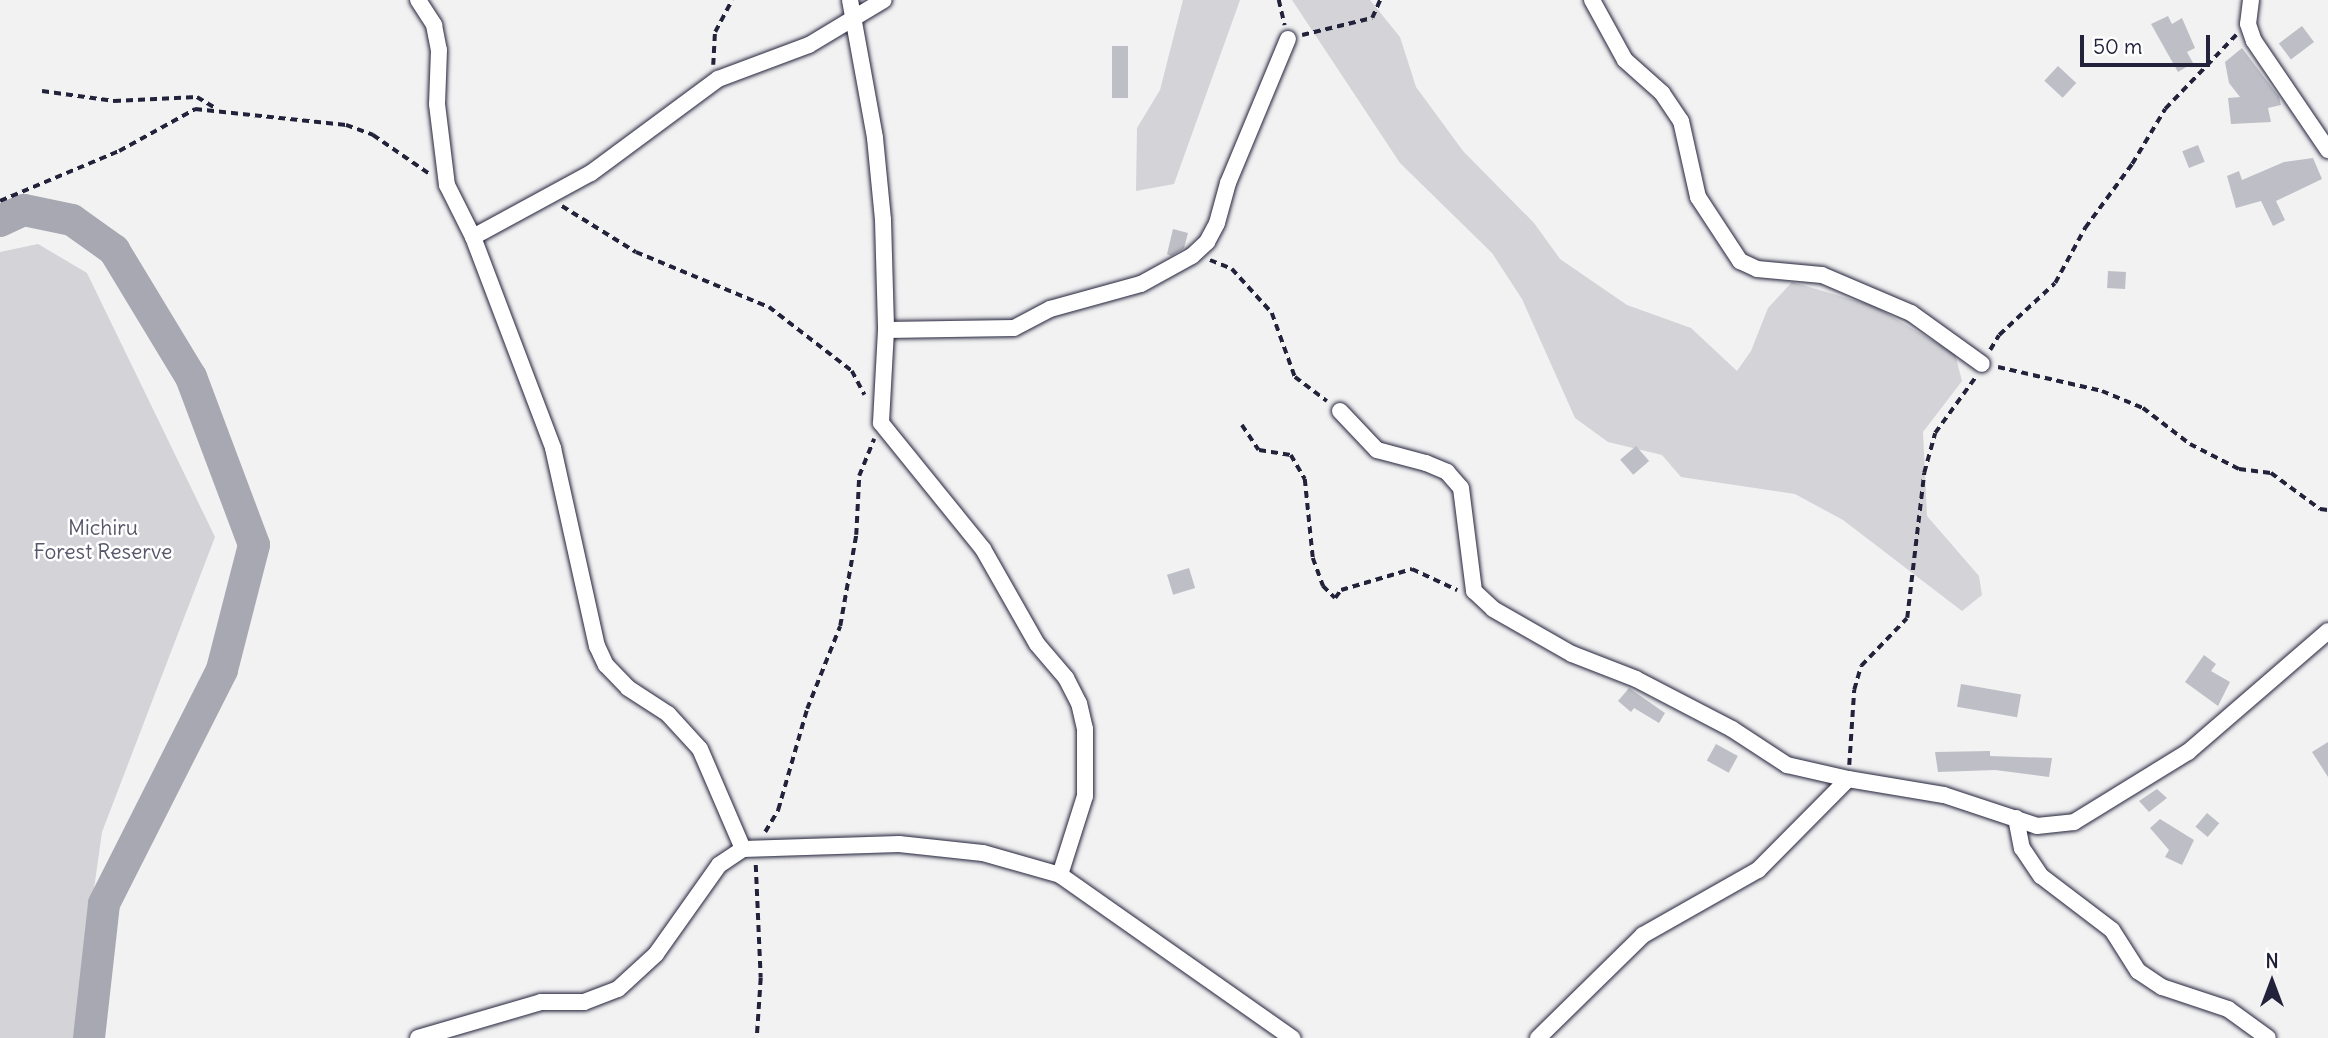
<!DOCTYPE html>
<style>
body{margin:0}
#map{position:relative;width:2328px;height:1038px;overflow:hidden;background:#f2f2f3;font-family:Delius,sans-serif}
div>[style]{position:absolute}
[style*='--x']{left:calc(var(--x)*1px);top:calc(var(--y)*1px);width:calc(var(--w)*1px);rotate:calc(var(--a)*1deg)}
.green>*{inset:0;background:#d3d3d8}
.river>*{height:32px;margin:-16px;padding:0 16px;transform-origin:16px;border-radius:16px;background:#a8a8b2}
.building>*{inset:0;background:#bebec6;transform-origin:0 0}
.path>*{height:3.5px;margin-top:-1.75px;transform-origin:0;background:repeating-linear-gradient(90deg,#22223b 0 7px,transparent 0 12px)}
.roads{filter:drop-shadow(0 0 2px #22223b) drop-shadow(0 0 2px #22223b)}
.minor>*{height:16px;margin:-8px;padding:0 8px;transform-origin:8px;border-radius:8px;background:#fff}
span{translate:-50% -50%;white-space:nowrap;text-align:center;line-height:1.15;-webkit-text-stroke:5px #fff;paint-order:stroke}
.park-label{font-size:21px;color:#57576a}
.north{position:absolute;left:2237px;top:947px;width:70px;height:70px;-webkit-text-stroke:5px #fff;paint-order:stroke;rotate:0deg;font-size:19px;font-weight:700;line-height:28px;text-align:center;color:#22223b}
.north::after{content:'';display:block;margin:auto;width:24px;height:32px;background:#22223b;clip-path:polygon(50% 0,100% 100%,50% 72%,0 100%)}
.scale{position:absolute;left:2080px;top:35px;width:130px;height:32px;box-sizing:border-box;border:4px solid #22223b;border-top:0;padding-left:9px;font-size:21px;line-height:24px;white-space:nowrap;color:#22223b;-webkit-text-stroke:5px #fff;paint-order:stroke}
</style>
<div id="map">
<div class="green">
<i style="clip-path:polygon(1183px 0,1240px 0,1174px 184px,1136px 191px,1137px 128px,1160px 90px)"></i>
<i style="clip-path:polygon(1292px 0,1370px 0,1400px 37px,1416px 87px,1463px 151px,1534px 223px,1560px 259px,1627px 305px,1691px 328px,1737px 371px,1751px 351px,1768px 308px,1792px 282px,1874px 306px,1955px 354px,1962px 381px,1923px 432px,1927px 516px,1979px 576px,1982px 595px,1962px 611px,1843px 520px,1795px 494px,1681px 477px,1662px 455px,1608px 442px,1575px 418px,1522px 299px,1492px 253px,1400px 163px)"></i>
<i style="clip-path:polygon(38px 244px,87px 273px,215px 537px,102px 832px,73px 1038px,0 1038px,0 252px)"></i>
</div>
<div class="river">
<i style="--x:0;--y:221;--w:26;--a:-25"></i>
<i style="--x:24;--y:210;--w:49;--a:11.8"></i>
<i style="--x:72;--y:220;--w:52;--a:35.5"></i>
<i style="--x:114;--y:250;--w:149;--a:58.8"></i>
<i style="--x:191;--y:377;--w:179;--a:69.4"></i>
<i style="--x:254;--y:545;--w:129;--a:104.4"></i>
<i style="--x:222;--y:670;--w:262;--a:116.8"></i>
<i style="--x:104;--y:904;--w:135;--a:96.4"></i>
</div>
<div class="building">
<i style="clip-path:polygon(2168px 16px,2172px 24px,2182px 18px,2195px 48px,2187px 52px,2193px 63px,2178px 72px,2151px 24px)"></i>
<i style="left:2302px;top:26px;width:20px;height:29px;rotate:53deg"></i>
<i style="left:1112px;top:46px;width:16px;height:52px"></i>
<i style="clip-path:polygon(2242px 48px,2279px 97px,2281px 105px,2268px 108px,2271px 122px,2231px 124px,2228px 98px,2240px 97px,2229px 83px,2225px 62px)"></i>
<i style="left:2058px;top:66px;width:25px;height:20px;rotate:43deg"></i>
<i style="left:2198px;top:145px;width:18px;height:17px;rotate:68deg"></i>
<i style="clip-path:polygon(2313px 158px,2322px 179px,2276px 201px,2285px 220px,2273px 226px,2261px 201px,2236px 208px,2227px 176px,2239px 171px,2242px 180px,2284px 162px)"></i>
<i style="clip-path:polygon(1173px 229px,1188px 233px,1184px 248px,1171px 256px,1167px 254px)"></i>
<i style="left:2108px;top:271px;width:18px;height:17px;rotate:3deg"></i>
<i style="left:1636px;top:446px;width:20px;height:21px;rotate:49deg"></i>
<i style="left:1189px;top:568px;width:21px;height:23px;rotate:73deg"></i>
<i style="clip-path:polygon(2204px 655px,2216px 664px,2211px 671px,2230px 682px,2218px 706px,2185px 682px)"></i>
<i style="left:1961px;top:684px;width:61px;height:23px;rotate:10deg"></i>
<i style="clip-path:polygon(1629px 688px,1665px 713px,1659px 723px,1634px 708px,1631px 712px,1618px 701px)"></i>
<i style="clip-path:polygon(2328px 742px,2328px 777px,2312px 752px)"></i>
<i style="left:1716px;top:744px;width:25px;height:19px;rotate:29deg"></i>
<i style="clip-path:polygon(1990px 751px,1990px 756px,2052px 758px,2049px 777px,1995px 770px,1938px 772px,1935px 752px)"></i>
<i style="clip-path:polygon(2157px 789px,2167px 798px,2149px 812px,2139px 801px)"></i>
<i style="left:2207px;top:813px;width:16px;height:18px;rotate:40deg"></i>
<i style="clip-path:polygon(2160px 819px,2194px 840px,2182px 865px,2165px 857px,2169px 850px,2150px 828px)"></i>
</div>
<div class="path">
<i style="--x:1279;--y:0;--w:26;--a:77"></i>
<i style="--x:1302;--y:35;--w:72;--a:-13.7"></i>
<i style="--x:1372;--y:18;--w:20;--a:-66"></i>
<i style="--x:713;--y:65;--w:33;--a:-87"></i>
<i style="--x:715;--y:32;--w:36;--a:-62"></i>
<i style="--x:42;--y:91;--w:73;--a:7.9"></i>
<i style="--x:114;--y:101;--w:83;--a:-2.8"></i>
<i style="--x:197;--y:97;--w:21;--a:31"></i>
<i style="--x:0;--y:201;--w:129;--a:-22.8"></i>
<i style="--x:119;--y:151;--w:87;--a:-28.9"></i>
<i style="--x:195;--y:109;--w:152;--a:6"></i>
<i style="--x:346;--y:125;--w:29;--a:20"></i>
<i style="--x:373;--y:135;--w:70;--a:34.6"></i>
<i style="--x:562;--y:206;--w:87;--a:31.9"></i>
<i style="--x:636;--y:252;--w:144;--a:22.5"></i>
<i style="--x:769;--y:307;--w:105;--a:37.6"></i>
<i style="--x:852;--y:371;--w:27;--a:62"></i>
<i style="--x:1210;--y:260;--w:24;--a:22"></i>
<i style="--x:1232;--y:269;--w:59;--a:47.7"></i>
<i style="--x:1272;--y:313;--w:68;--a:70.2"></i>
<i style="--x:1295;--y:377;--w:40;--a:37"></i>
<i style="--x:1990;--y:350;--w:17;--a:-59"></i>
<i style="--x:1999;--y:335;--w:76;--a:-42.9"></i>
<i style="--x:2055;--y:283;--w:63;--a:-61.4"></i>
<i style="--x:2085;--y:228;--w:79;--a:-53.7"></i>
<i style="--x:2132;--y:164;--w:64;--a:-59"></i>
<i style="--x:2165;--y:109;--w:103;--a:-46.2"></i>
<i style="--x:1998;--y:367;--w:107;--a:13"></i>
<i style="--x:2102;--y:391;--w:44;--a:22.5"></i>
<i style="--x:2143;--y:408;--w:59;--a:37.5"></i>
<i style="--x:2190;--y:444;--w:55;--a:27"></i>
<i style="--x:2239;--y:469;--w:32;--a:7"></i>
<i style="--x:2271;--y:473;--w:61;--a:36.3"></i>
<i style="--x:2320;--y:509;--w:8;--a:7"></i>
<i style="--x:1242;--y:425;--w:30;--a:56"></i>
<i style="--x:1259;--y:450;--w:32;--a:9"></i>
<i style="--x:1291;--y:455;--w:28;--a:60"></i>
<i style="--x:1305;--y:479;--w:79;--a:84.2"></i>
<i style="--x:1313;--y:558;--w:30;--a:70"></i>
<i style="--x:1323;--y:586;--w:17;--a:45"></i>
<i style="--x:1335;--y:598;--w:10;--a:-53"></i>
<i style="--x:1341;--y:590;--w:74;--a:-16.5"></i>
<i style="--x:1412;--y:569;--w:50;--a:25"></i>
<i style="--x:1849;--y:765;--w:75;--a:-86.2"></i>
<i style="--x:1854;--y:690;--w:25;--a:-74"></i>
<i style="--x:1861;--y:666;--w:66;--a:-46.2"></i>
<i style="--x:1907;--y:618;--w:146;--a:-83.3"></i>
<i style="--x:1924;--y:473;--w:41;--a:-74.6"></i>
<i style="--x:1935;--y:433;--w:68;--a:-54"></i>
<i style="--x:765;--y:832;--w:26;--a:-59"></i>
<i style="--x:778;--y:810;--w:105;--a:-74"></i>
<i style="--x:807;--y:709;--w:89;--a:-68.3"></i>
<i style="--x:840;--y:626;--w:92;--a:-80"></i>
<i style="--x:856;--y:535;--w:59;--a:-87.1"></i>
<i style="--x:859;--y:476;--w:40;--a:-68"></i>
<i style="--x:756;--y:865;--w:113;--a:87.5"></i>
<i style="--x:761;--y:978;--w:60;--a:93.8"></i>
</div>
<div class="roads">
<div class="minor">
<i style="--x:418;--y:0;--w:30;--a:57"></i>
<i style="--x:434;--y:25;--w:25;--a:79"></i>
<i style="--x:439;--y:50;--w:54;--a:92.1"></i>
<i style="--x:437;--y:104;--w:82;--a:83"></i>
<i style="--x:447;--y:185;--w:58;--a:63.4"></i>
<i style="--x:473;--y:237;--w:226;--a:69.2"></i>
<i style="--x:553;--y:448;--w:203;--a:77.5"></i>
<i style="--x:597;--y:646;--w:21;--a:65"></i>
<i style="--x:606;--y:665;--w:32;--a:46"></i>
<i style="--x:628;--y:688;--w:48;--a:33"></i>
<i style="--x:668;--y:714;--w:47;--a:47.6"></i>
<i style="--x:700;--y:749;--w:109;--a:66.7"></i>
<i style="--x:850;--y:0;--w:140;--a:79.7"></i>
<i style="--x:875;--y:138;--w:82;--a:84.4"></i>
<i style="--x:883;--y:220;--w:110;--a:88.4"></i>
<i style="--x:886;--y:330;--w:93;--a:93.1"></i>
<i style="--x:881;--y:423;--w:162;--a:51"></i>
<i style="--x:983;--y:549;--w:109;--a:60.4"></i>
<i style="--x:1037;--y:644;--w:45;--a:49.5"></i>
<i style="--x:1066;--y:678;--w:28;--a:63"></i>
<i style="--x:1079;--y:703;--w:27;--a:77"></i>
<i style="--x:1085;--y:729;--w:67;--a:90"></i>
<i style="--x:1085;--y:796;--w:83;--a:107.6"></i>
<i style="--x:1592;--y:0;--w:68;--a:61.2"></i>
<i style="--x:1625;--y:60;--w:50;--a:41.7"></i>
<i style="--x:1662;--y:93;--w:34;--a:56"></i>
<i style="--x:1681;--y:121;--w:78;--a:77.4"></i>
<i style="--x:1698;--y:197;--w:77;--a:56.7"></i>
<i style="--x:1740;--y:261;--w:19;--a:25"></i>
<i style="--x:1757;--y:269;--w:65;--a:5.3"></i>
<i style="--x:1822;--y:275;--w:97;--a:23.1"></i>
<i style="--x:1911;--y:313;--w:87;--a:35.7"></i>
<i style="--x:2251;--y:0;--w:24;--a:97"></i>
<i style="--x:2248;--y:24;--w:18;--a:71"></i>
<i style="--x:2254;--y:41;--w:132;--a:55.8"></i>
<i style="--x:473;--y:237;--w:134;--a:-28.5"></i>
<i style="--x:591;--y:173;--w:158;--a:-36.5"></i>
<i style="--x:718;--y:79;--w:97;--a:-20.5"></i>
<i style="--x:809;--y:45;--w:87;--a:-31"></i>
<i style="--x:886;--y:330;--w:128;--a:-0.9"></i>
<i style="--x:1014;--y:328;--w:41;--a:-27.8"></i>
<i style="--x:1050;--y:309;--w:94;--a:-15.4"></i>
<i style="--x:1141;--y:284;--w:58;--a:-28.8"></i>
<i style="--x:1192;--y:256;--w:21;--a:-43"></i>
<i style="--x:1207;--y:242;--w:21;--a:-62"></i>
<i style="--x:1217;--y:223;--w:41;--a:-74.6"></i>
<i style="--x:1228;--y:183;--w:156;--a:-67.4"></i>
<i style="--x:1340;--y:411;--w:54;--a:46.5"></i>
<i style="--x:1377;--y:450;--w:51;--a:14.9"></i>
<i style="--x:1426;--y:463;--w:23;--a:23"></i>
<i style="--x:1447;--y:472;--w:21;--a:49"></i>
<i style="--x:1461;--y:488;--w:104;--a:82.8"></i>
<i style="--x:1474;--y:591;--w:26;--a:43"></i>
<i style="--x:1493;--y:609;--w:91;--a:29.7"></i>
<i style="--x:1572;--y:654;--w:69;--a:21.3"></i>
<i style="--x:1636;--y:679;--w:108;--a:27.5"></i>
<i style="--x:1732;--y:729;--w:66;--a:33.2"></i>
<i style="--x:1787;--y:765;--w:63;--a:12.9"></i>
<i style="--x:2016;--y:818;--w:31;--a:79"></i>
<i style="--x:2022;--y:848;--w:34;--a:56"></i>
<i style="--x:2041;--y:876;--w:89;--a:37.3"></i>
<i style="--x:2112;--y:930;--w:49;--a:57.6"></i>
<i style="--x:2138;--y:971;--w:29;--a:34"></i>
<i style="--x:2162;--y:987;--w:70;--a:18.4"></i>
<i style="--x:2228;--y:1009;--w:49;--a:35.9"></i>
<i style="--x:418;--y:1038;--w:128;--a:-16.3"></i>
<i style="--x:541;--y:1002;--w:43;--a:0"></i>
<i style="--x:584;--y:1002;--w:36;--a:-21"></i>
<i style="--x:618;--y:989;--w:52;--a:-42.6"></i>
<i style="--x:656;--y:954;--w:109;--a:-54.7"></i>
<i style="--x:719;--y:865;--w:29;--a:-34"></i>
<i style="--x:743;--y:849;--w:156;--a:-1.8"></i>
<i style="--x:899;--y:844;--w:84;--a:6.1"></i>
<i style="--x:983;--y:853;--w:80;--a:15.9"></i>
<i style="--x:1060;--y:875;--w:284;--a:35.1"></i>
<i style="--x:1538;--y:1038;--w:147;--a:-44.4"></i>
<i style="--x:1643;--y:935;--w:132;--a:-29.5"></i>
<i style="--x:1758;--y:870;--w:128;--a:-45.3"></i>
<i style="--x:1848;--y:779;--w:97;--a:9.5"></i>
<i style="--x:1944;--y:795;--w:98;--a:18.4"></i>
<i style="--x:2037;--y:826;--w:37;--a:-6"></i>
<i style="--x:2074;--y:822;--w:134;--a:-31.6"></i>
<i style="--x:2188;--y:752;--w:185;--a:-40.8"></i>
</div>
</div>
<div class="park-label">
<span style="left:103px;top:540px">Michiru<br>Forest Reserve</span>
</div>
<div class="north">N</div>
<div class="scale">50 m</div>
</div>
